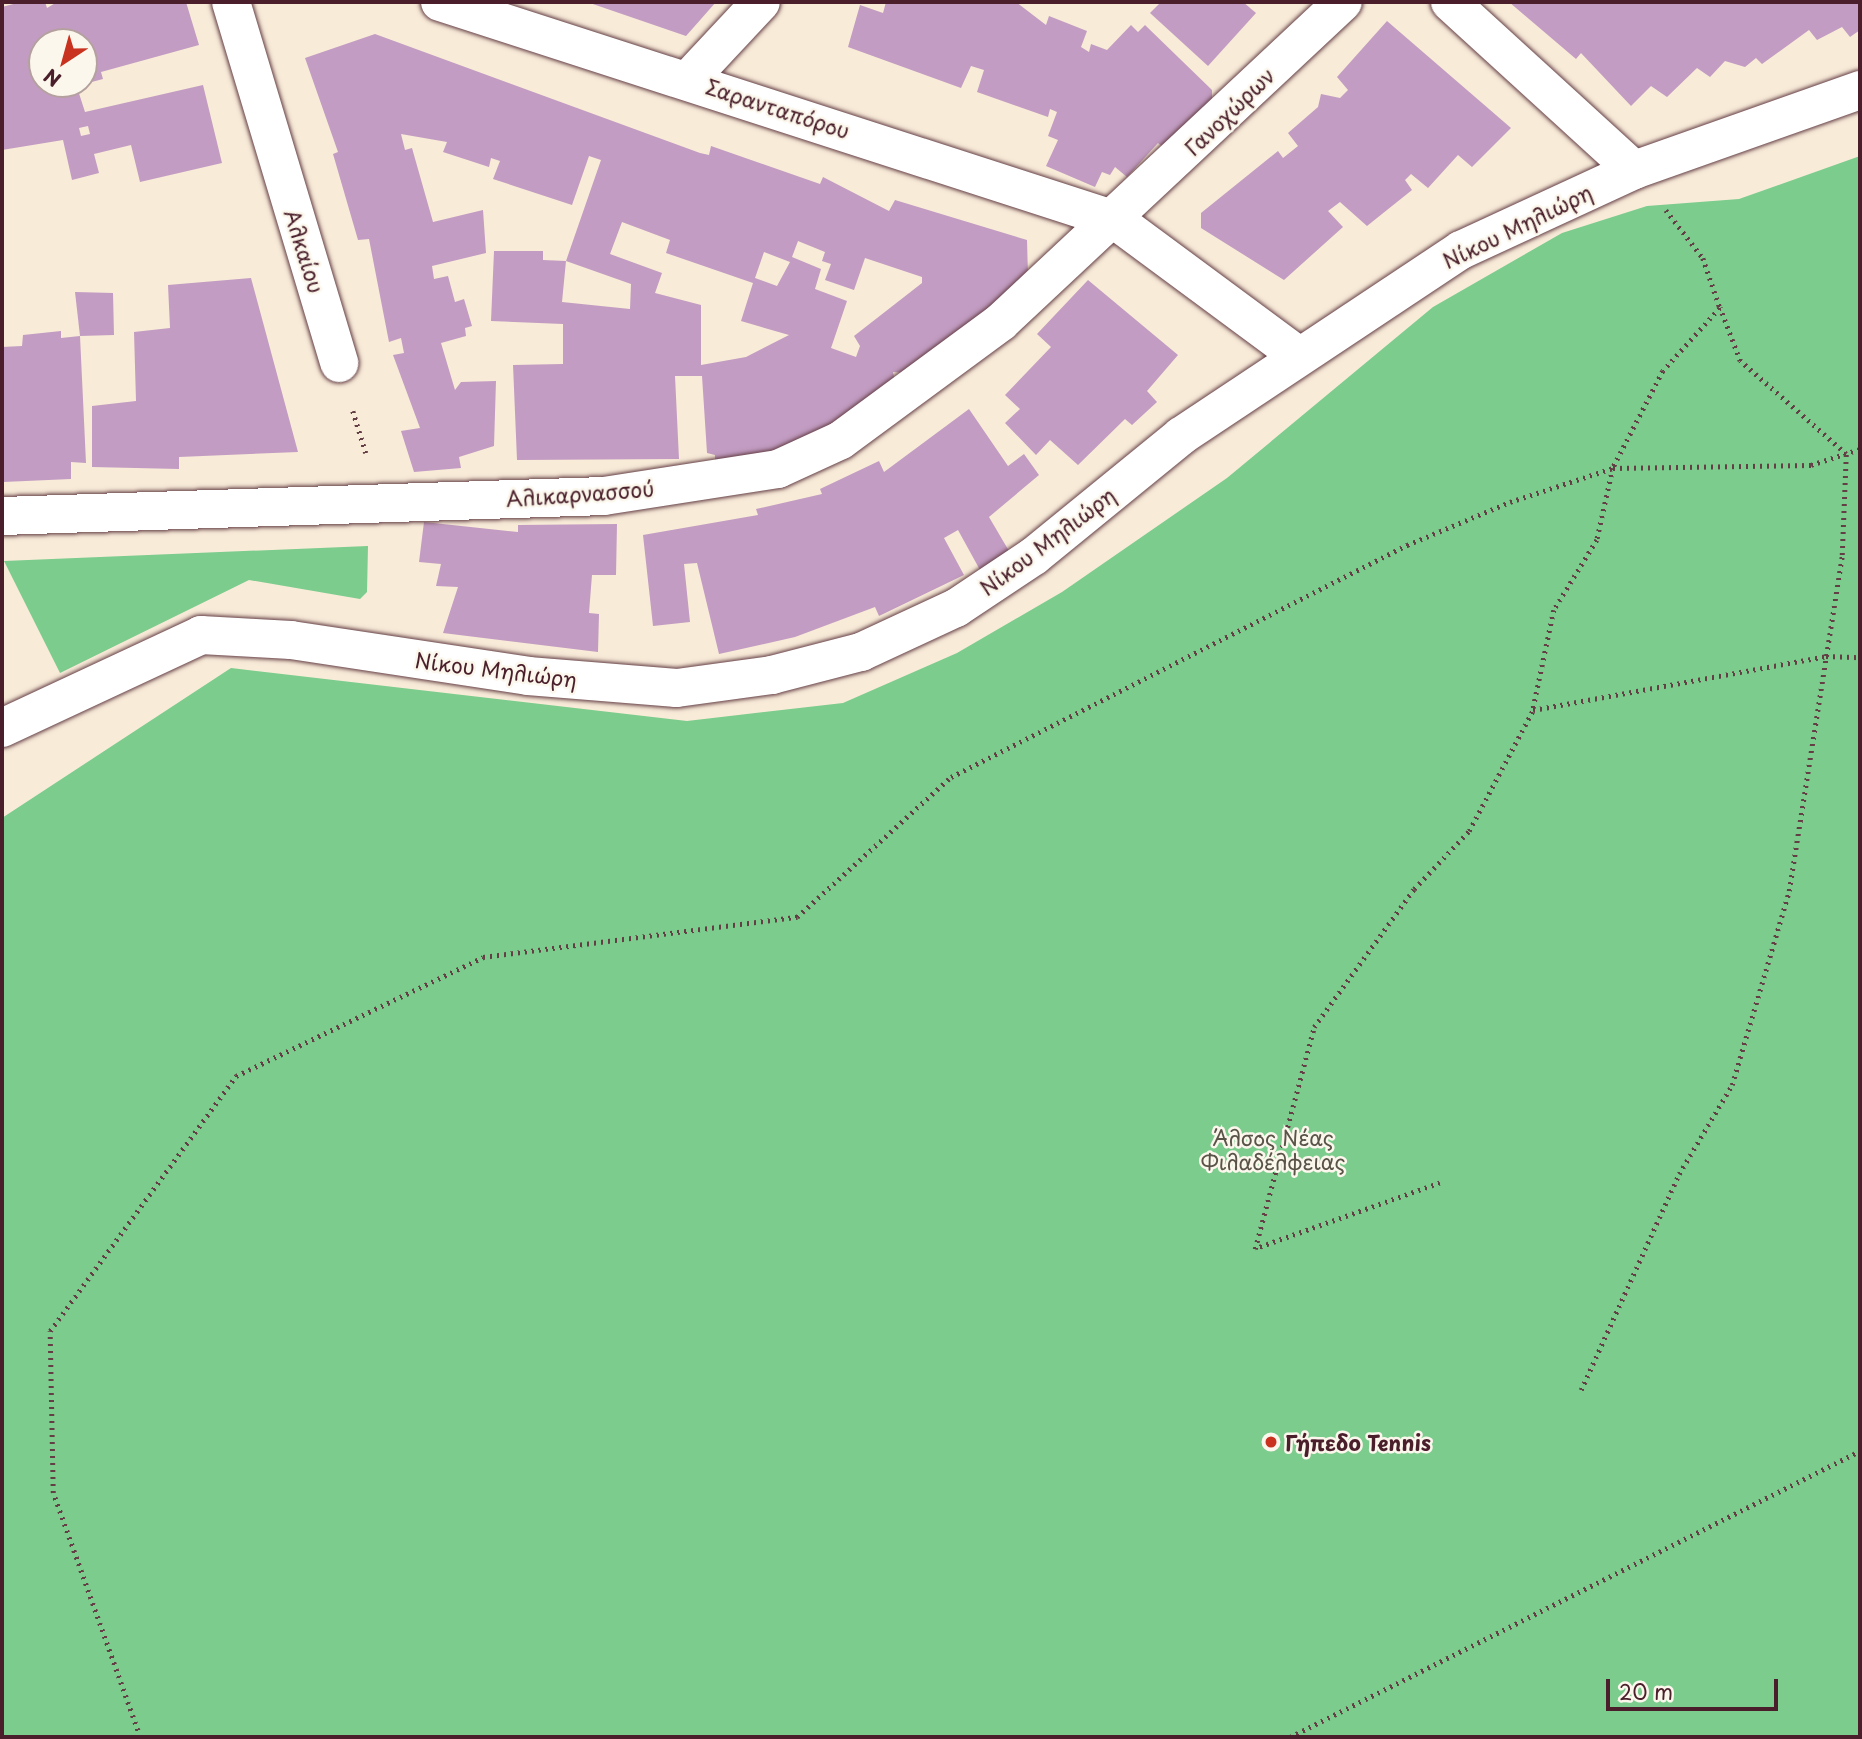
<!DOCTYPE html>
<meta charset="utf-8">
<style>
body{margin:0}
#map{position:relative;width:1862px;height:1739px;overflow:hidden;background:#f8ebd8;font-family:"Playpen Sans",sans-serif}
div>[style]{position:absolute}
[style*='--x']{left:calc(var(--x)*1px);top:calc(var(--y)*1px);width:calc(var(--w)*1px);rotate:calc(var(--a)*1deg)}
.green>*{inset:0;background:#7bcc8d}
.building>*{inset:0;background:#c29cc2}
.path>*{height:4.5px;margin-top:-2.25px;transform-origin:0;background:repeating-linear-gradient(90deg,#643e45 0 2px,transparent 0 7px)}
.roads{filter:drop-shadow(0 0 2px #643e45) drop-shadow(0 0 2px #643e45)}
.minor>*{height:38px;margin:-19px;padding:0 19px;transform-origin:19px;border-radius:19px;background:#fff}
.dots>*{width:19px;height:19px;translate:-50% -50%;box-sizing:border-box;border:4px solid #fbf7ec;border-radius:50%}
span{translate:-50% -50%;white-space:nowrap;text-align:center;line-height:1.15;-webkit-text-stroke:5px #fbf7ec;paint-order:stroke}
.street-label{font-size:21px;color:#4a1f2b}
.park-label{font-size:21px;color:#595348}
.poi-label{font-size:21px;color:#4a1f2b;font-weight:700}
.left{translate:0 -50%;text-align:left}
.frame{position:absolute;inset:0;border:4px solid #4a1f2b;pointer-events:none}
.north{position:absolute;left:28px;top:28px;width:70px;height:70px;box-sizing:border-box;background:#fbf7ec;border:2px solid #b4a19f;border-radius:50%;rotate:216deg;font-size:19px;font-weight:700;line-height:28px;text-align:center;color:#4a1f2b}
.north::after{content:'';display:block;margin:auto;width:24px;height:32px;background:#c8321e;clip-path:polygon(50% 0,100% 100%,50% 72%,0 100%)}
.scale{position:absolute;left:1606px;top:1679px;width:172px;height:32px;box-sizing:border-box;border:4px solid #4a1f2b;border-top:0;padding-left:9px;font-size:21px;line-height:24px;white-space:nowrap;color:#4a1f2b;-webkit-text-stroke:5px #fbf7ec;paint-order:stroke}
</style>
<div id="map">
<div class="green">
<i style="clip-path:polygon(1860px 156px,1860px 1737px,2px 1737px,2px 818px,231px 668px,687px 721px,843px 703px,957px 653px,1062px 592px,1227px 478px,1433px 307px,1562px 233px,1647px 206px,1739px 199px)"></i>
<i style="clip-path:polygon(368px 546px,367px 592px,360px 599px,249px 580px,60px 673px,4px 561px)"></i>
</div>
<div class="building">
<i style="clip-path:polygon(evenodd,21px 2px,45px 2px,47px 8px,57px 2px,186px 2px,199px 45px,101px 72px,103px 79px,84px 84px,84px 42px,42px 42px,42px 84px,76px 84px,85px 112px,203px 85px,222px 163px,140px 182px,131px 145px,94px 154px,99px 173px,72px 180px,63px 140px,2px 150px,2px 7px,21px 2px,88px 126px,90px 134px,81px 136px,79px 128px,88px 126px)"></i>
<i style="clip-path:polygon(587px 2px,716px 2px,686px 36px)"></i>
<i style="clip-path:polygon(886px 2px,1016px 2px,1046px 25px,1049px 16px,1087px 31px,1081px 47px,1089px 52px,1091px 44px,1107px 50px,1131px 25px,1138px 32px,1145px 25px,1212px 90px,1212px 106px,1169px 152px,1158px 143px,1127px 177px,1115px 167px,1110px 175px,1102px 172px,1095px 187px,1046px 166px,1058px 140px,1048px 136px,1057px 112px,1050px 109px,1048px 117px,977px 92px,984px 70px,971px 66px,961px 88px,848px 47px,860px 5px,883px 13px)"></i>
<i style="clip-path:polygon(1161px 2px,1243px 2px,1256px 13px,1208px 66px,1150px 13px)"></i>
<i style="clip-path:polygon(1509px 2px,1860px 2px,1860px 30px,1850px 37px,1842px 27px,1817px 40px,1809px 30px,1762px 64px,1756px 58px,1745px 67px,1725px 61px,1710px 77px,1697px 68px,1667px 97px,1651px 86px,1631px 106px,1581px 53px,1576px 59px)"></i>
<i style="clip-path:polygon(1387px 21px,1511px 128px,1472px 167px,1458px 155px,1428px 188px,1411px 174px,1405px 180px,1412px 190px,1367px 226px,1340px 202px,1328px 211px,1343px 227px,1284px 280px,1201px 228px,1201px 213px,1278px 151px,1283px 158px,1298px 146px,1288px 133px,1318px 107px,1321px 94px,1340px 98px,1348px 90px,1337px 77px)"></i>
<i style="clip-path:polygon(evenodd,375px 34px,700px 153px,709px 155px,711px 146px,820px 184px,823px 177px,889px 211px,895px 200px,1027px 240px,1028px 276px,908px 373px,893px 372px,895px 381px,777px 460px,715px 463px,715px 455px,707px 453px,702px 376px,675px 376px,679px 459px,517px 460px,513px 365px,563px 364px,563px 324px,491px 321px,494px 251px,543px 251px,543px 260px,566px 261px,601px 160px,589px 156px,572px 205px,493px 179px,500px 161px,491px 158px,489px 167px,443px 152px,447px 142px,401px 134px,405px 150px,412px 148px,433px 222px,483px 210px,486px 253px,432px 266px,434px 279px,448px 276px,455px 302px,464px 299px,472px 326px,465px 328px,466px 336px,441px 343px,455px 390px,461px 382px,496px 381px,494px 446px,459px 457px,461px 468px,414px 472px,401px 431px,420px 428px,393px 355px,404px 353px,401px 338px,389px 342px,369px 239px,358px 240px,333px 154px,338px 152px,305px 58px,375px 34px,622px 222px,670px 240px,666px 253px,753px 283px,741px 321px,789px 335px,746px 357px,701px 365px,701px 305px,655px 293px,662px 273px,610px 254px,622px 222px,375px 34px,798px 241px,825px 252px,822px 261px,831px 264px,825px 280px,854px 290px,865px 258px,922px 277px,922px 283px,854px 336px,860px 346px,856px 357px,831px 348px,847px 301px,815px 289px,821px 269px,792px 257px,798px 241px,375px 34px,764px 252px,790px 262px,777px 286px,755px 278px,764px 252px,375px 34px,566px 261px,631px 284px,630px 309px,562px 302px,566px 261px)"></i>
<i style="clip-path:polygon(251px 278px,298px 452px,179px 457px,179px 469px,92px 467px,92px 406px,136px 401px,134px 332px,170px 328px,168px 285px)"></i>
<i style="clip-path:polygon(1088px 280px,1178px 355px,1147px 391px,1157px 402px,1132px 425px,1125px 419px,1078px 465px,1050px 440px,1036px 455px,1005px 423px,1020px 409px,1005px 395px,1051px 347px,1037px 334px)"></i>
<i style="clip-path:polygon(75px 292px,113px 293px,114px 335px,80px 336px)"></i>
<i style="clip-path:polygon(61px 331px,61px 338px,80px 336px,86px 463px,71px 462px,71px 479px,3px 482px,2px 347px,22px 346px,23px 335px)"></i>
<i style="clip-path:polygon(969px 409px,1008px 466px,1024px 454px,1039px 475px,989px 517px,1009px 551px,980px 570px,958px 530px,944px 538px,964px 575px,879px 616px,875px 607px,795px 637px,719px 654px,697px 563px,684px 564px,690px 622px,653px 626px,643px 535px,758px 515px,756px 509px,822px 494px,820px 489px,879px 461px,884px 472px)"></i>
<i style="clip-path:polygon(424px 522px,518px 532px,518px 525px,617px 524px,616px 575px,592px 575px,589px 613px,599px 614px,598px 652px,443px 633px,458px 587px,436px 586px,441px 564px,419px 562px)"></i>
</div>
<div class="path">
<i style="--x:1666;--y:210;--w:61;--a:52.4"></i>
<i style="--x:1703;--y:258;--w:53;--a:71.2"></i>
<i style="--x:1720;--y:308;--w:85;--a:132.1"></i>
<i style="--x:1663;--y:371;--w:109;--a:117.3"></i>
<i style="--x:1613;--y:468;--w:74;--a:102.5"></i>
<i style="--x:1597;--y:540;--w:82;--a:121.6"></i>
<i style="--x:1554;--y:610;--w:102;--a:101.9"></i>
<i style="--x:1533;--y:710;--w:298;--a:-10.4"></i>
<i style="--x:1826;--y:656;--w:34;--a:2"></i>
<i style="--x:353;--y:411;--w:44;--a:72.8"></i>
<i style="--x:1440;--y:1183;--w:196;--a:160.4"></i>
<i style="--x:1255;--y:1249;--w:230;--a:-75.1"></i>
<i style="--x:1314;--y:1027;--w:170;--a:-54.1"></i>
<i style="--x:1414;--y:889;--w:80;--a:-46.5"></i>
<i style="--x:1469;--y:831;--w:137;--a:-62.1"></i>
<i style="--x:1581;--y:1390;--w:237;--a:-65.6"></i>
<i style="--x:1679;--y:1174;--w:104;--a:-59.2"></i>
<i style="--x:1732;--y:1085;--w:202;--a:-73.6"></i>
<i style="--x:1789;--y:891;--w:340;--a:-81"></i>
<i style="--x:1842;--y:555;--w:101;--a:-87.7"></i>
<i style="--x:1846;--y:454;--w:141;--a:-138.7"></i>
<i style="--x:1740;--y:361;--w:57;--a:-110.7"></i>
<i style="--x:140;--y:1737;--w:259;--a:-109.6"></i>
<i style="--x:53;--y:1493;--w:162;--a:-91.1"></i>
<i style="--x:50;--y:1331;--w:316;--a:-53.9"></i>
<i style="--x:236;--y:1076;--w:274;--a:-25.7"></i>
<i style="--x:483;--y:957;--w:317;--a:-7.3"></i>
<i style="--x:797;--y:917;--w:208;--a:-42.3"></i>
<i style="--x:951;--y:777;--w:512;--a:-26.97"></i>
<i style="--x:1407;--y:545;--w:112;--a:-22.7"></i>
<i style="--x:1510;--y:502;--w:108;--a:-18.3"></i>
<i style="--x:1613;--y:468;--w:198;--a:-0.9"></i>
<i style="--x:1811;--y:465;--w:52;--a:-18.1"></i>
<i style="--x:1290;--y:1737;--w:638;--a:-26.65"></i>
</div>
<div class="roads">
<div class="minor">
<i style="--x:231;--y:2;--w:377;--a:73.3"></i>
<i style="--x:440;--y:2;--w:709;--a:17.9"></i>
<i style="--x:1115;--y:220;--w:229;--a:36.5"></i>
<i style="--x:1450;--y:2;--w:249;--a:42.4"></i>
<i style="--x:689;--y:79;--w:105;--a:-46.9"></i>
<i style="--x:2;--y:516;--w:602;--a:-1.9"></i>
<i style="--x:604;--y:496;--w:176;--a:-8.8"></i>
<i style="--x:778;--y:469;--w:69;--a:-24.7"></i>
<i style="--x:841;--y:440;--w:199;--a:-36.4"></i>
<i style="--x:1001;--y:322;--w:468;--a:-43.1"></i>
<i style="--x:2;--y:728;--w:220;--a:-25"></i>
<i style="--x:201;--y:635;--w:90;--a:3.2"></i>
<i style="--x:291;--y:640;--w:240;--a:8.6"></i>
<i style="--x:528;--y:676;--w:149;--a:4.6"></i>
<i style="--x:677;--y:688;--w:96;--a:-7.8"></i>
<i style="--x:772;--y:675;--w:92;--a:-14.5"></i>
<i style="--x:861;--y:652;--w:105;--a:-24.9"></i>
<i style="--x:956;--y:608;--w:94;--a:-33.7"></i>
<i style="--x:1034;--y:556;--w:190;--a:-39.2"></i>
<i style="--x:1181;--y:436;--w:336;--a:-33.6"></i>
<i style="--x:1461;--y:250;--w:191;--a:-24.8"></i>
<i style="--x:1634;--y:170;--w:240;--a:-19.5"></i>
</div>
</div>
<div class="dots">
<i style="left:1271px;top:1442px;background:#c8321e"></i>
</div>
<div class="street-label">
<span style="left:778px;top:108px;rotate:18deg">Σαρανταπόρου</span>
<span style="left:1229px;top:111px;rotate:-44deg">Γανοχώρων</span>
<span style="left:1517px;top:226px;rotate:-26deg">Νίκου Μηλιώρη</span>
<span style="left:305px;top:251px;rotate:73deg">Αλκαίου</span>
<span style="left:580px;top:493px;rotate:-4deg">Αλικαρνασσού</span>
<span style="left:1047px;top:541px;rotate:-37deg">Νίκου Μηλιώρη</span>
<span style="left:496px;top:669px;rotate:7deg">Νίκου Μηλιώρη</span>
</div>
<div class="park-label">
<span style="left:1273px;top:1149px">Άλσος Νέας<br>Φιλαδέλφειας</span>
</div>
<div class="poi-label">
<span class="left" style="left:1285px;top:1442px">Γήπεδο Tennis</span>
</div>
<div class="frame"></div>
<div class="north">N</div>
<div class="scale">20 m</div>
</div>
